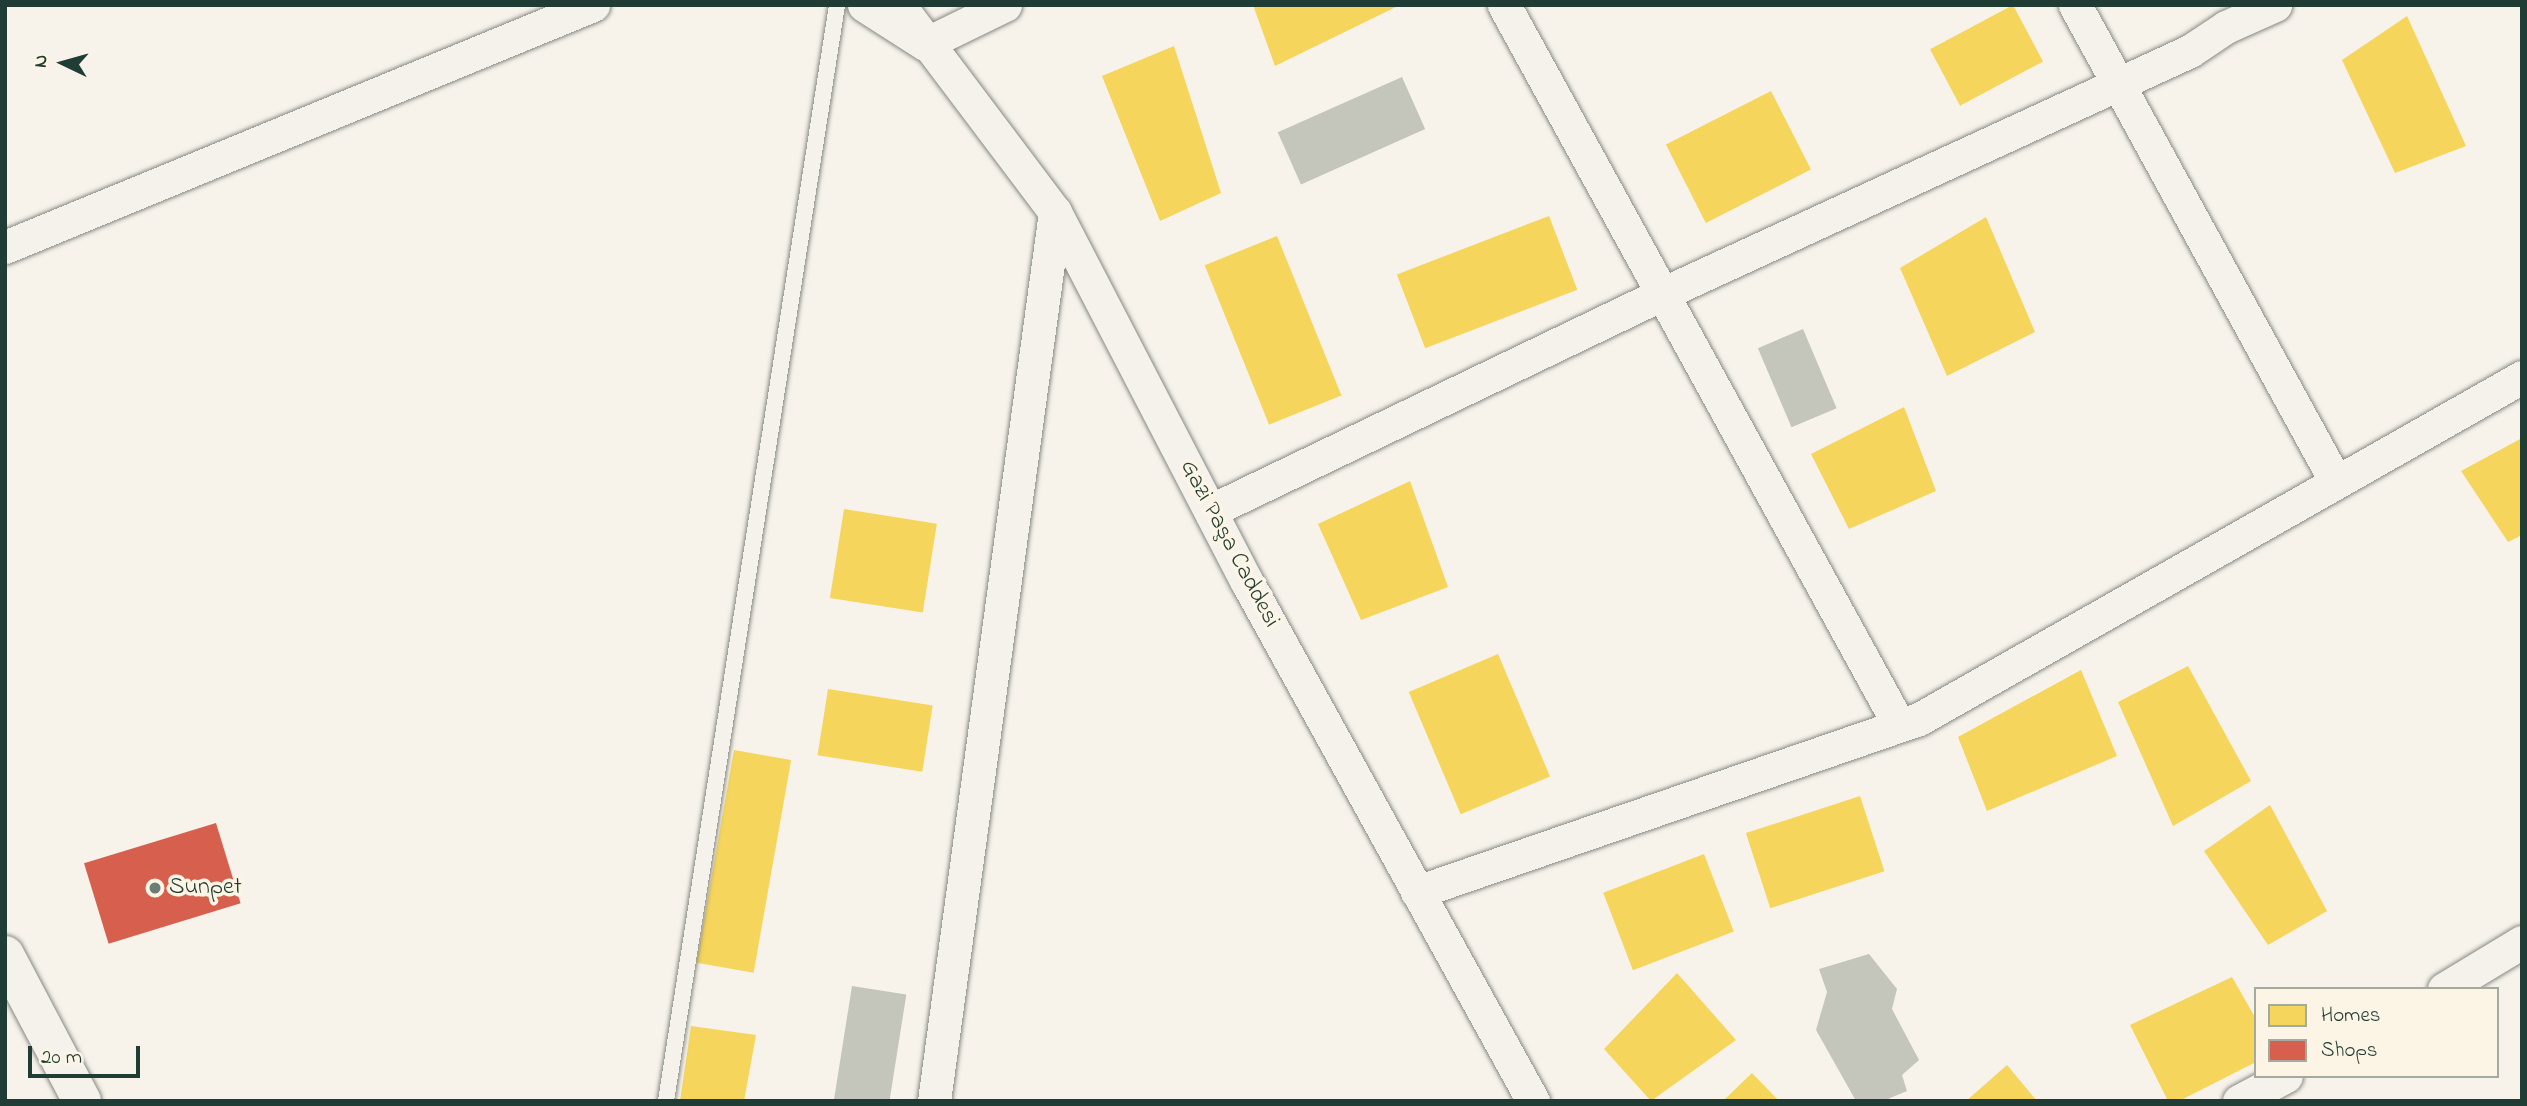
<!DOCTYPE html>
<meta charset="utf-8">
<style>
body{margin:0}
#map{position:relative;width:2527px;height:1106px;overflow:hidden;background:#f7f3ea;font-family:"Indie Flower",sans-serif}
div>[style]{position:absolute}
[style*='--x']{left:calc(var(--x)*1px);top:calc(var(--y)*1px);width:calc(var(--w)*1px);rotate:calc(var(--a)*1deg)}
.water>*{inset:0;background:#c4c6bb;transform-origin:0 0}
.homes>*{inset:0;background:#f6d55c;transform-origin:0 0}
.shops>*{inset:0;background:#d6604d;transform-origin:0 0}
.roads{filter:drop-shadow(0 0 2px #868984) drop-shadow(0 0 2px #868984)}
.lane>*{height:16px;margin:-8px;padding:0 8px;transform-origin:8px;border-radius:8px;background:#f5f2ec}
.street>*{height:33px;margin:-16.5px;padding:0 16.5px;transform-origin:16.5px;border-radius:16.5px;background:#f5f2ec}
.highway>*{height:38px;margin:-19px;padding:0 19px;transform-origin:19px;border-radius:19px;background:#f5f2ec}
.dots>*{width:19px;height:19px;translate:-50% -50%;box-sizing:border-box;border:4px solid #fcf5e5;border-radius:50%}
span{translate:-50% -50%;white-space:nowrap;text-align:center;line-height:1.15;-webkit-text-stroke:7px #fcf5e5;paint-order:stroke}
.street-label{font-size:24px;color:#1f3d34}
.poi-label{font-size:24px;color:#1f3d34}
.left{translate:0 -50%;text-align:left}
.frame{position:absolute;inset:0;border:7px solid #1f3d34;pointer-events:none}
.legend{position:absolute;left:2254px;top:987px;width:245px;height:91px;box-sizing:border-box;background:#fcf5e5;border:2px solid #a4ab9e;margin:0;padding:9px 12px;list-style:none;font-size:21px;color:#1f3d34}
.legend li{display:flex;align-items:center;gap:14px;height:35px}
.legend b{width:35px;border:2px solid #a4ab9e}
.north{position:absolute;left:28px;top:28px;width:70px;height:70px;-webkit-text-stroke:5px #fcf5e5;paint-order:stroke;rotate:275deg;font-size:19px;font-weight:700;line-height:28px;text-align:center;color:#1f3d34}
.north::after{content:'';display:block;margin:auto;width:24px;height:32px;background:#1f3d34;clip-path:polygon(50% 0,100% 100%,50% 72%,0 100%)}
.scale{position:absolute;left:28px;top:1046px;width:112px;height:32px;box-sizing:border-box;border:4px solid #1f3d34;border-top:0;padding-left:9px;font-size:21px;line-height:24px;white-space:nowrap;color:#1f3d34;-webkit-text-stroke:5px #fcf5e5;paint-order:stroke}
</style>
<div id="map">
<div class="water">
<i style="left:1402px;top:77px;width:57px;height:136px;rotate:66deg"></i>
<i style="left:1803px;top:329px;width:86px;height:49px;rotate:67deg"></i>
<i style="clip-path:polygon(1869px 954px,1897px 989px,1892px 1009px,1919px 1060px,1902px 1075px,1907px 1091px,1883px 1101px,1856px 1101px,1816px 1030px,1827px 992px,1819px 969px)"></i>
<i style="left:852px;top:986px;width:55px;height:116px;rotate:9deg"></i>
</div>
<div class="homes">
<i style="clip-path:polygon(1253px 5px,1400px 5px,1275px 66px)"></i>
<i style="left:2013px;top:5px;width:64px;height:94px;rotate:62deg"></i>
<i style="clip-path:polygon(2407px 16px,2466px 146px,2395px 173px,2342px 60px)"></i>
<i style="clip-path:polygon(1174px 46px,1221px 193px,1160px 221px,1102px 76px)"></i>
<i style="left:1771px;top:91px;width:88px;height:118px;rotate:63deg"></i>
<i style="left:1549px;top:216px;width:79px;height:163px;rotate:69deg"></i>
<i style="clip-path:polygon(1986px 217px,2035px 332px,1947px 376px,1900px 268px)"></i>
<i style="left:1277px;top:236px;width:172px;height:78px;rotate:68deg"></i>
<i style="clip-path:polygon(1904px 407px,1936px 491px,1849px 529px,1811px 454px)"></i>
<i style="clip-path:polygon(2522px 438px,2522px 535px,2508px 542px,2461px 471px)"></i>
<i style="clip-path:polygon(1410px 481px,1448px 587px,1361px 620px,1318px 524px)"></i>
<i style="left:844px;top:509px;width:94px;height:90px;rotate:9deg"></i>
<i style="left:1498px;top:654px;width:133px;height:97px;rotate:67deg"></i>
<i style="clip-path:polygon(2188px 666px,2251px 781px,2173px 826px,2118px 702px)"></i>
<i style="clip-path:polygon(2081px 670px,2117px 756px,1987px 811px,1958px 737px)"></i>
<i style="left:828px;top:689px;width:106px;height:67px;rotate:9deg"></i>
<i style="left:734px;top:750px;width:58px;height:216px;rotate:10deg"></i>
<i style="left:1860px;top:796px;width:79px;height:120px;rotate:72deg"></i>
<i style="clip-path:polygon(2270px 805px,2327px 911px,2268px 945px,2204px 851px)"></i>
<i style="left:1704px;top:854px;width:83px;height:108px;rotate:69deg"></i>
<i style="clip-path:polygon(1677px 973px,1736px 1040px,1651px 1101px,1604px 1049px)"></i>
<i style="clip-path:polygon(2232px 977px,2256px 1019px,2256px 1062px,2179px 1101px,2168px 1101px,2130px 1025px)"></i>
<i style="clip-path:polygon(691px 1026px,756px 1035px,744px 1101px,680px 1101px)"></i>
<i style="clip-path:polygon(2007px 1065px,2037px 1101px,1966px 1101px)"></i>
<i style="clip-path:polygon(1752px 1073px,1779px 1101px,1723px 1101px)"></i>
</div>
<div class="shops">
<i style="left:216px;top:823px;width:84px;height:138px;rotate:73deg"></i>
</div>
<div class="roads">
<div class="lane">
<i style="--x:666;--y:1101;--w:1109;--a:-81.13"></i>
</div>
<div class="street">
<i style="--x:864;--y:5;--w:72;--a:32.6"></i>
<i style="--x:925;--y:44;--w:89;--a:-26"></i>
<i style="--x:899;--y:5;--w:259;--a:53"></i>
<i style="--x:1055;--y:212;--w:417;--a:62.6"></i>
<i style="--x:1247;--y:582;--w:593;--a:61.14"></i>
<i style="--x:1504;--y:5;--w:821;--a:61.25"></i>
<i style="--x:2075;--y:5;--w:544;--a:61.31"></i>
<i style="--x:5;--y:247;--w:636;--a:-22.37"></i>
<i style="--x:1210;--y:511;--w:504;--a:-25.65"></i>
<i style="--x:1664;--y:293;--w:579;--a:-24.71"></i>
<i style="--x:2190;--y:51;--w:43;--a:-33.7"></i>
<i style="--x:2226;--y:27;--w:54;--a:-24.2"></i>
<i style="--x:1417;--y:892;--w:531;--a:-19.02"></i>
<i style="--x:1919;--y:719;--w:693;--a:-29.56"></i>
<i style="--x:2444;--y:989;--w:91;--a:-31.1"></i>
<i style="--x:934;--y:1101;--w:897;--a:-82.25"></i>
<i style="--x:2239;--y:1101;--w:53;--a:-28"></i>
</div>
<div class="highway">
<i style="--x:5;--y:955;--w:165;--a:62.2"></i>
</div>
</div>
<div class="dots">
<i style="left:155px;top:888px;background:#6b7d74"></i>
</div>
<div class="street-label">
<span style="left:1229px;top:544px;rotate:62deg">Gazi Paşa Caddesi</span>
</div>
<div class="poi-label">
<span class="left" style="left:169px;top:888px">Sunpet</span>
</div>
<div class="frame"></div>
<ul class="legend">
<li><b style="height:19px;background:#f6d55c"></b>Homes</li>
<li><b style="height:19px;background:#d6604d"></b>Shops</li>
</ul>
<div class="north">N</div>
<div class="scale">20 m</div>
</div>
